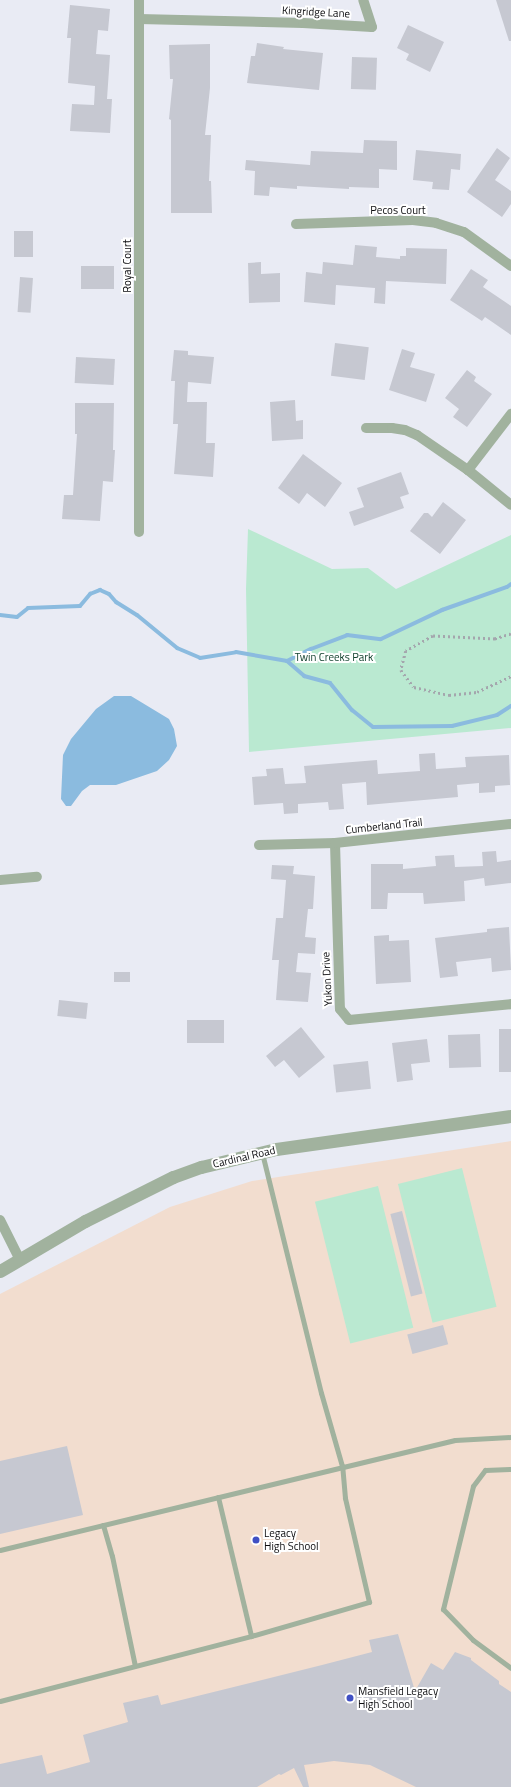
<!DOCTYPE html>
<style>
body{margin:0}
#map{position:relative;width:511px;height:1787px;overflow:hidden;background:#e9ebf4;font-family:"Titillium Web",sans-serif}
div>[style]{position:absolute}
[style*='--x']{left:calc(var(--x)*1px);top:calc(var(--y)*1px);width:calc(var(--w)*1px);rotate:calc(var(--a)*1deg)}
.education>*{inset:0;background:#f2ddcf}
.green>*{inset:0;background:#bae9d1;transform-origin:0 0}
.water>*{inset:0;background:#8bbbdf}
.stream>*{height:4px;margin:-2px;padding:0 2px;transform-origin:2px;border-radius:2px;background:#8bbbdf}
.building>*{inset:0;background:#c6c8d1;transform-origin:0 0}
.path>*{height:2.5px;margin-top:-1.25px;transform-origin:0;background:repeating-linear-gradient(90deg,#a4a6ad 0 2px,transparent 0 5px)}
.service>*{height:5px;margin:-2.5px;padding:0 2.5px;transform-origin:2.5px;border-radius:2.5px;background:#a1b29e}
.minor>*{height:10px;margin:-5px;padding:0 5px;transform-origin:5px;border-radius:5px;background:#a1b29e}
.tertiary>*{height:13px;margin:-6.5px;padding:0 6.5px;transform-origin:6.5px;border-radius:6.5px;background:#a1b29e}
.dots>*{width:11px;height:11px;translate:-50% -50%;box-sizing:border-box;border:2px solid #fff;border-radius:50%}
span{translate:-50% -50%;white-space:nowrap;text-align:center;line-height:1.15;-webkit-text-stroke:4px #fff;paint-order:stroke}
.street-label{font-size:11px;color:#0c0c0f}
.park-label{font-size:11px;color:#12412e}
.poi-label{font-size:11px;color:#0c0c0f}
.left{translate:0 -50%;text-align:left}
</style>
<div id="map">
<div class="education">
<i style="clip-path:polygon(511px 1141px,511px 1787px,0 1787px,0 1294px,170px 1207px,252px 1181px)"></i>
</div>
<div class="green">
<i style="clip-path:polygon(248px 529px,332px 569px,368px 568px,396px 589px,511px 535px,511px 728px,249px 752px,246px 589px)"></i>
<i style="left:462px;top:1168px;width:143px;height:66px;rotate:76deg"></i>
<i style="left:378px;top:1186px;width:146px;height:65px;rotate:76deg"></i>
</div>
<div class="water">
<i style="clip-path:polygon(114px 696px,131px 696px,169px 719px,174px 729px,177px 746px,169px 760px,157px 771px,116px 785px,90px 785px,82px 791px,71px 806px,66px 806px,61px 799px,63px 755px,71px 739px,96px 709px)"></i>
</div>
<div class="stream">
<i style="--x:0;--y:615;--w:17;--a:7"></i>
<i style="--x:17;--y:617;--w:14;--a:-39"></i>
<i style="--x:28;--y:608;--w:52;--a:-2.2"></i>
<i style="--x:80;--y:606;--w:16;--a:-50"></i>
<i style="--x:90;--y:594;--w:11;--a:-22"></i>
<i style="--x:100;--y:590;--w:10;--a:24"></i>
<i style="--x:109;--y:594;--w:11;--a:49"></i>
<i style="--x:116;--y:602;--w:25;--a:32"></i>
<i style="--x:137;--y:615;--w:52;--a:39.5"></i>
<i style="--x:177;--y:648;--w:25;--a:23"></i>
<i style="--x:200;--y:658;--w:36;--a:-9"></i>
<i style="--x:236;--y:652;--w:52;--a:10"></i>
<i style="--x:287;--y:661;--w:23;--a:41"></i>
<i style="--x:304;--y:676;--w:27;--a:15"></i>
<i style="--x:330;--y:683;--w:35;--a:51"></i>
<i style="--x:352;--y:710;--w:27;--a:39"></i>
<i style="--x:373;--y:727;--w:79;--a:-0.7"></i>
<i style="--x:452;--y:726;--w:46;--a:-13.7"></i>
<i style="--x:497;--y:715;--w:17;--a:-33"></i>
<i style="--x:287;--y:661;--w:27;--a:-27"></i>
<i style="--x:311;--y:649;--w:39;--a:-21"></i>
<i style="--x:347;--y:635;--w:34;--a:7"></i>
<i style="--x:381;--y:639;--w:68;--a:-25.4"></i>
<i style="--x:442;--y:610;--w:69;--a:-19.5"></i>
<i style="--x:507;--y:587;--w:5;--a:-37"></i>
</div>
<div class="building">
<i style="clip-path:polygon(496px 0,511px 0,511px 41px,509px 41px)"></i>
<i style="clip-path:polygon(70px 5px,110px 9px,108px 31px,98px 30px,96px 54px,110px 55px,107px 99px,112px 99px,110px 133px,70px 131px,72px 104px,94px 105px,95px 86px,68px 83px,71px 38px,67px 38px)"></i>
<i style="clip-path:polygon(408px 25px,444px 42px,430px 72px,406px 60px,409px 54px,397px 48px)"></i>
<i style="clip-path:polygon(257px 43px,284px 47px,283px 49px,323px 53px,319px 90px,247px 83px,251px 56px,255px 56px)"></i>
<i style="clip-path:polygon(210px 44px,210px 88px,205px 135px,211px 135px,209px 181px,211px 181px,212px 213px,171px 213px,171px 120px,169px 119px,173px 79px,170px 79px,169px 45px)"></i>
<i style="left:352px;top:57px;width:25px;height:32px;rotate:2deg"></i>
<i style="clip-path:polygon(364px 140px,397px 141px,397px 170px,379px 169px,379px 188px,349px 187px,349px 189px,297px 186px,297px 189px,270px 187px,269px 196px,254px 195px,255px 171px,245px 170px,246px 160px,310px 165px,311px 151px,363px 153px)"></i>
<i style="clip-path:polygon(497px 148px,510px 158px,495px 180px,511px 191px,511px 204px,502px 217px,467px 192px)"></i>
<i style="clip-path:polygon(416px 150px,461px 154px,460px 170px,451px 169px,449px 190px,432px 189px,433px 182px,413px 180px)"></i>
<i style="left:14px;top:231px;width:19px;height:26px"></i>
<i style="clip-path:polygon(355px 245px,377px 247px,376px 257px,400px 259px,400px 256px,406px 256px,406px 248px,447px 249px,446px 284px,386px 281px,385px 304px,374px 303px,375px 288px,336px 285px,335px 305px,304px 302px,306px 272px,322px 274px,323px 262px,353px 265px)"></i>
<i style="clip-path:polygon(261px 262px,261px 274px,280px 273px,280px 302px,249px 303px,248px 263px)"></i>
<i style="left:114px;top:266px;width:23px;height:33px;rotate:90deg"></i>
<i style="clip-path:polygon(471px 269px,488px 280px,483px 287px,511px 306px,511px 335px,485px 317px,482px 321px,450px 300px)"></i>
<i style="left:20px;top:277px;width:13px;height:35px;rotate:4deg"></i>
<i style="left:335px;top:343px;width:34px;height:33px;rotate:7deg"></i>
<i style="clip-path:polygon(402px 349px,415px 353px,410px 367px,435px 374px,426px 402px,389px 390px)"></i>
<i style="clip-path:polygon(174px 350px,188px 351px,188px 355px,214px 357px,211px 384px,188px 382px,187px 402px,207px 402px,206px 443px,215px 443px,213px 477px,174px 474px,178px 424px,173px 424px,175px 381px,171px 381px)"></i>
<i style="left:76px;top:357px;width:39px;height:26px;rotate:3deg"></i>
<i style="clip-path:polygon(467px 370px,476px 377px,474px 381px,492px 394px,467px 427px,453px 417px,459px 409px,445px 398px)"></i>
<i style="clip-path:polygon(295px 400px,296px 421px,303px 420px,303px 439px,272px 441px,270px 402px)"></i>
<i style="clip-path:polygon(75px 403px,114px 403px,113px 450px,115px 450px,113px 482px,103px 481px,100px 521px,62px 519px,64px 495px,73px 495px,77px 434px,75px 434px)"></i>
<i style="clip-path:polygon(303px 454px,342px 483px,325px 507px,307px 493px,299px 504px,278px 488px)"></i>
<i style="clip-path:polygon(401px 472px,409px 494px,400px 497px,404px 508px,354px 526px,349px 512px,364px 507px,357px 488px)"></i>
<i style="clip-path:polygon(443px 502px,466px 520px,440px 554px,410px 531px,424px 513px,428px 513px,432px 517px)"></i>
<i style="clip-path:polygon(435px 753px,436px 769px,466px 767px,465px 757px,509px 755px,510px 785px,495px 786px,495px 792px,479px 793px,479px 783px,457px 785px,458px 797px,367px 805px,366px 782px,342px 784px,344px 809px,329px 810px,328px 802px,298px 804px,298px 813px,284px 814px,283px 803px,254px 805px,252px 777px,267px 776px,266px 769px,283px 768px,285px 784px,306px 783px,304px 766px,377px 760px,378px 774px,420px 771px,419px 754px)"></i>
<i style="clip-path:polygon(496px 851px,497px 862px,511px 860px,511px 883px,485px 886px,484px 878px,464px 881px,465px 901px,424px 904px,423px 893px,388px 893px,387px 909px,371px 909px,371px 864px,403px 864px,403px 869px,436px 866px,435px 856px,454px 855px,455px 867px,483px 866px,482px 852px)"></i>
<i style="clip-path:polygon(272px 865px,294px 866px,293px 874px,315px 876px,313px 909px,308px 909px,305px 937px,316px 938px,315px 954px,298px 953px,296px 972px,311px 973px,308px 1002px,276px 1000px,279px 960px,272px 960px,276px 918px,283px 918px,286px 880px,271px 879px)"></i>
<i style="clip-path:polygon(509px 927px,511px 970px,492px 972px,491px 958px,456px 962px,458px 976px,440px 978px,435px 938px,487px 932px,487px 929px)"></i>
<i style="clip-path:polygon(389px 935px,389px 941px,409px 940px,411px 982px,376px 984px,374px 936px)"></i>
<i style="left:114px;top:972px;width:16px;height:10px"></i>
<i style="left:59px;top:1000px;width:29px;height:16px;rotate:6deg"></i>
<i style="left:187px;top:1020px;width:37px;height:23px"></i>
<i style="clip-path:polygon(301px 1027px,325px 1057px,299px 1078px,284px 1060px,275px 1067px,266px 1056px)"></i>
<i style="left:499px;top:1029px;width:12px;height:43px"></i>
<i style="left:480px;top:1034px;width:33px;height:32px;rotate:88deg"></i>
<i style="clip-path:polygon(427px 1039px,430px 1062px,411px 1064px,413px 1080px,397px 1082px,392px 1043px)"></i>
<i style="left:368px;top:1061px;width:28px;height:35px;rotate:84deg"></i>
<i style="left:402px;top:1211px;width:85px;height:12px;rotate:76deg"></i>
<i style="left:443px;top:1325px;width:20px;height:37px;rotate:75deg"></i>
<i style="clip-path:polygon(67px 1446px,83px 1515px,0 1534px,0 1461px)"></i>
<i style="clip-path:polygon(398px 1634px,415px 1691px,431px 1663px,443px 1670px,455px 1652px,471px 1658px,471px 1660px,499px 1681px,499px 1684px,511px 1692px,511px 1787px,416px 1787px,370px 1765px,334px 1761px,304px 1765px,309px 1787px,303px 1787px,294px 1768px,281px 1775px,279px 1774px,257px 1787px,0 1787px,0 1764px,42px 1755px,47px 1774px,90px 1762px,83px 1735px,128px 1722px,123px 1703px,158px 1695px,161px 1705px,322px 1665px,372px 1652px,369px 1640px)"></i>
</div>
<div class="path">
<i style="--x:511;--y:634;--w:17;--a:163"></i>
<i style="--x:495;--y:639;--w:62;--a:-177.2"></i>
<i style="--x:433;--y:636;--w:31;--a:151"></i>
<i style="--x:406;--y:651;--w:20;--a:105"></i>
<i style="--x:401;--y:670;--w:21;--a:53"></i>
<i style="--x:414;--y:687;--w:36;--a:13"></i>
<i style="--x:449;--y:695;--w:28;--a:-6"></i>
<i style="--x:477;--y:692;--w:38;--a:-25"></i>
</div>
<div class="service">
<i style="--x:511;--y:1469;--w:26;--a:178"></i>
<i style="--x:485;--y:1470;--w:20;--a:127"></i>
<i style="--x:473;--y:1486;--w:127;--a:103.7"></i>
<i style="--x:443;--y:1609;--w:43;--a:45.9"></i>
<i style="--x:473;--y:1640;--w:47;--a:36.4"></i>
<i style="--x:218;--y:1497;--w:143;--a:76.6"></i>
<i style="--x:103;--y:1525;--w:32;--a:74"></i>
<i style="--x:112;--y:1556;--w:112;--a:78.2"></i>
<i style="--x:0;--y:1550;--w:468;--a:-13.6"></i>
<i style="--x:455;--y:1440;--w:56;--a:-3.1"></i>
<i style="--x:0;--y:1701;--w:259;--a:-14.5"></i>
<i style="--x:251;--y:1636;--w:123;--a:-16.1"></i>
<i style="--x:369;--y:1602;--w:107;--a:-103"></i>
<i style="--x:345;--y:1498;--w:32;--a:-95"></i>
<i style="--x:342;--y:1466;--w:76;--a:-106"></i>
<i style="--x:321;--y:1393;--w:247;--a:-103.8"></i>
</div>
<div class="minor">
<i style="--x:139;--y:19;--w:164;--a:1.4"></i>
<i style="--x:303;--y:23;--w:69;--a:3.3"></i>
<i style="--x:372;--y:27;--w:28;--a:-108"></i>
<i style="--x:296;--y:224;--w:117;--a:-2"></i>
<i style="--x:413;--y:220;--w:23;--a:7"></i>
<i style="--x:436;--y:223;--w:29;--a:18"></i>
<i style="--x:464;--y:232;--w:58;--a:35.9"></i>
<i style="--x:366;--y:428;--w:26;--a:0"></i>
<i style="--x:392;--y:428;--w:13;--a:9"></i>
<i style="--x:405;--y:430;--w:13;--a:23"></i>
<i style="--x:417;--y:435;--w:62;--a:34.5"></i>
<i style="--x:468;--y:470;--w:55;--a:39.1"></i>
<i style="--x:468;--y:470;--w:71;--a:-52.5"></i>
<i style="--x:139;--y:532;--w:532;--a:-90"></i>
<i style="--x:335;--y:843;--w:166;--a:88.3"></i>
<i style="--x:340;--y:1009;--w:14;--a:51"></i>
<i style="--x:349;--y:1020;--w:163;--a:-5.6"></i>
<i style="--x:259;--y:845;--w:76;--a:-1.5"></i>
<i style="--x:335;--y:843;--w:177;--a:-6.2"></i>
<i style="--x:0;--y:880;--w:37;--a:-5"></i>
<i style="--x:0;--y:1220;--w:45;--a:63.4"></i>
</div>
<div class="tertiary">
<i style="--x:0;--y:1271;--w:99;--a:-30.5"></i>
<i style="--x:85;--y:1221;--w:98;--a:-26.6"></i>
<i style="--x:173;--y:1177;--w:30;--a:-20"></i>
<i style="--x:201;--y:1167;--w:77;--a:-13.5"></i>
<i style="--x:276;--y:1149;--w:237;--a:-8"></i>
</div>
<div class="dots">
<i style="left:256px;top:1540px;background:#4050c4"></i>
<i style="left:350px;top:1698px;background:#4050c4"></i>
</div>
<div class="street-label">
<span style="left:316px;top:12px;rotate:3deg">Kingridge Lane</span>
<span style="left:398px;top:210px">Pecos Court</span>
<span style="left:127px;top:266px;rotate:-90deg">Royal Court</span>
<span style="left:384px;top:826px;rotate:-6deg">Cumberland Trail</span>
<span style="left:327px;top:979px;rotate:-93deg">Yukon Drive</span>
<span style="left:244px;top:1157px;rotate:-13deg">Cardinal Road</span>
</div>
<div class="park-label">
<span style="left:334px;top:657px">Twin Creeks Park</span>
</div>
<div class="poi-label">
<span class="left" style="left:264px;top:1540px">Legacy<br>High School</span>
<span class="left" style="left:358px;top:1698px">Mansfield Legacy<br>High School</span>
</div>
</div>
